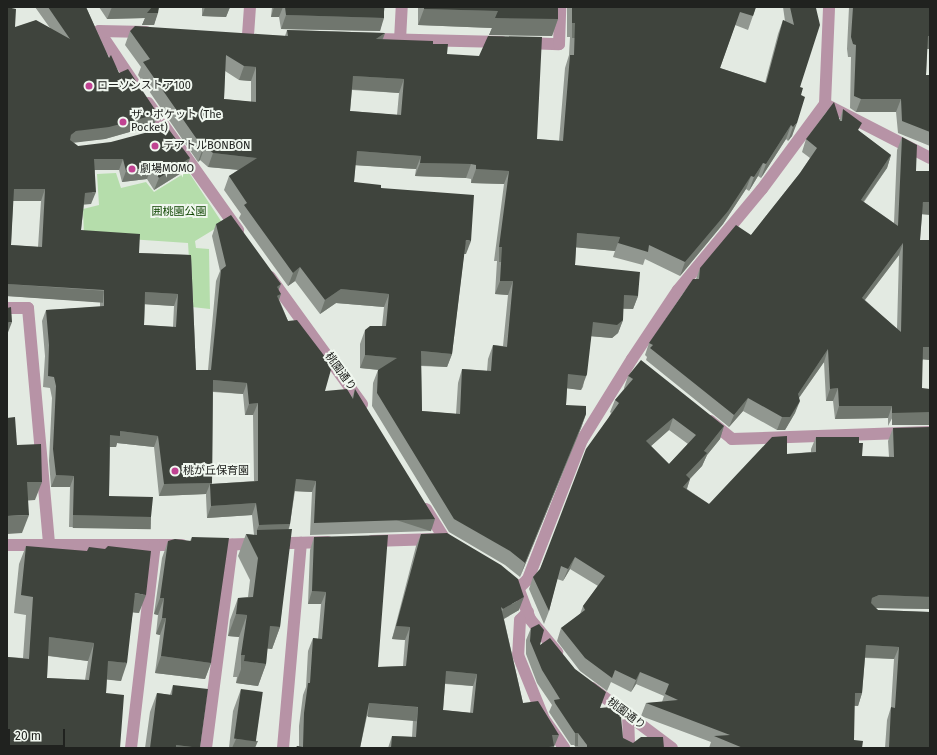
<!DOCTYPE html>
<meta charset="utf-8">
<style>
body{margin:0}
#map{position:relative;width:937px;height:755px;overflow:hidden;background:#e3eae2;font-family:"Fira Sans","Noto Sans JP",sans-serif}
div>[style]{position:absolute}
[style*='--x']{left:calc(var(--x)*1px);top:calc(var(--y)*1px);width:calc(var(--w)*1px);rotate:calc(var(--a)*1deg)}
.green>*{inset:0;background:#b5ddab}
.minor>*{height:12px;margin:-6px;padding:0 6px;transform-origin:6px;border-radius:6px;background:#b793a6}
.wall>*{inset:0;background:#919790}
.shaded-wall>*{inset:0;background:#70766e;transform-origin:0 0}
.building>*{inset:0;background:#3f443d;transform-origin:0 0}
.dots>*{width:11px;height:11px;translate:-50% -50%;box-sizing:border-box;border:2px solid #f0f7ef;border-radius:50%}
span{translate:-50% -50%;white-space:nowrap;text-align:center;line-height:1.15;-webkit-text-stroke:4px #f0f7ef;paint-order:stroke}
.poi-label{font-size:11px;color:#20221f}
.left{translate:0 -50%;text-align:left}
.park-label{font-size:11px;color:#0e4400}
.street-label{font-size:11px;color:#20221f}
.frame{position:absolute;inset:0;border:8px solid #20221f;pointer-events:none}
.scale{position:absolute;left:8px;top:729px;width:57px;height:18px;box-sizing:border-box;border:2px solid #20221f;border-top:0;padding-left:5px;font-size:12px;line-height:14px;white-space:nowrap;color:#20221f;-webkit-text-stroke:3px #f0f7ef;paint-order:stroke}
</style>
<div id="map">
<div class="green">
<i style="clip-path:polygon(188px 171px,223px 224px,195px 241px,196px 248px,209px 249px,210px 309px,192px 307px,188px 243px,84px 236px,83px 209px,99px 205px,97px 174px,116px 173px,121px 188px,146px 182px,154px 192px)"></i>
</div>
<div class="minor">
<i style="--x:99;--y:31;--w:63;--a:56.1"></i>
<i style="--x:99;--y:31;--w:47;--a:1.2"></i>
<i style="--x:248;--y:35;--w:28;--a:-86"></i>
<i style="--x:378;--y:39;--w:124;--a:1.4"></i>
<i style="--x:400;--y:40;--w:33;--a:-87"></i>
<i style="--x:526;--y:43;--w:33;--a:2"></i>
<i style="--x:559;--y:44;--w:37;--a:-88"></i>
<i style="--x:148;--y:103;--w:156;--a:54.7"></i>
<i style="--x:825;--y:104;--w:118;--a:27.2"></i>
<i style="--x:270;--y:277;--w:157;--a:54.1"></i>
<i style="--x:7;--y:308;--w:21;--a:0"></i>
<i style="--x:28;--y:308;--w:237;--a:84.9"></i>
<i style="--x:710;--y:421;--w:28;--a:39"></i>
<i style="--x:732;--y:439;--w:198;--a:-2"></i>
<i style="--x:426;--y:509;--w:34;--a:58"></i>
<i style="--x:444;--y:538;--w:9;--a:36"></i>
<i style="--x:372;--y:541;--w:64;--a:-1.8"></i>
<i style="--x:7;--y:545;--w:175;--a:0"></i>
<i style="--x:212;--y:545;--w:116;--a:-1.5"></i>
<i style="--x:517;--y:585;--w:36;--a:69"></i>
<i style="--x:530;--y:619;--w:43;--a:50.7"></i>
<i style="--x:520;--y:587;--w:11;--a:-45"></i>
<i style="--x:528;--y:579;--w:149;--a:-68.8"></i>
<i style="--x:582;--y:440;--w:95;--a:-58.3"></i>
<i style="--x:632;--y:359;--w:83;--a:-56.3"></i>
<i style="--x:678;--y:290;--w:131;--a:-50.3"></i>
<i style="--x:762;--y:189;--w:106;--a:-53.5"></i>
<i style="--x:825;--y:104;--w:97;--a:-87.6"></i>
<i style="--x:528;--y:612;--w:11;--a:135"></i>
<i style="--x:520;--y:620;--w:35;--a:93"></i>
<i style="--x:518;--y:655;--w:69;--a:67.9"></i>
<i style="--x:544;--y:719;--w:35;--a:55"></i>
<i style="--x:592;--y:688;--w:100;--a:36.9"></i>
<i style="--x:628;--y:715;--w:33;--a:88"></i>
<i style="--x:131;--y:748;--w:204;--a:-83.3"></i>
<i style="--x:206;--y:748;--w:205;--a:-82.7"></i>
<i style="--x:283;--y:748;--w:206;--a:-85"></i>
</div>
<div class="wall">
<i style="clip-path:polygon(evenodd,35px 7px,86px 7px,109px 58px,119px 73px,158px 114px,154px 125px,105px 139px,73px 142px,78px 146px,190px 158px,186px 170px,154px 190px,147px 179px,122px 182px,119px 170px,95px 170px,91px 204px,84px 204px,81px 230px,139px 253px,191px 255px,196px 370px,208px 370px,216px 281px,220px 271px,212px 236px,216px 224px,281px 284px,278px 290px,281px 294px,279px 299px,288px 321px,325px 391px,352px 397px,355px 389px,431px 531px,310px 535px,312px 492px,295px 491px,290px 524px,289px 529px,280px 627px,272px 649px,267px 648px,266px 664px,258px 686px,236px 683px,237px 677px,233px 677px,239px 637px,228px 636px,230px 620px,238px 598px,248px 597px,250px 580px,238px 556px,246px 534px,254px 535px,252px 515px,207px 518px,206px 496px,206px 494px,159px 496px,154px 447px,117px 443px,116px 447px,110px 447px,109px 496px,147px 529px,69px 527px,70px 487px,51px 487px,49px 461px,52px 398px,50px 388px,43px 387px,45px 356px,42px 321px,46px 310px,100px 307px,100px 302px,7px 296px,15px 27px,50px 28px,35px 7px,13px 201px,41px 201px,38px 247px,11px 245px,13px 201px,35px 7px,145px 304px,174px 306px,173px 327px,144px 325px,145px 304px,35px 7px,213px 392px,243px 394px,245px 415px,253px 415px,254px 481px,212px 484px,212px 483px,213px 392px)"></i>
<i style="clip-path:polygon(99px 7px,159px 7px,154px 25px,142px 25px,145px 18px,107px 19px)"></i>
<i style="clip-path:polygon(202px 7px,230px 7px,226px 17px,202px 16px)"></i>
<i style="clip-path:polygon(272px 7px,385px 7px,380px 31px,281px 29px,279px 17px,271px 17px)"></i>
<i style="clip-path:polygon(418px 7px,558px 7px,558px 19px,552px 36px,489px 35px,492px 28px,418px 25px)"></i>
<i style="clip-path:polygon(evenodd,567px 7px,756px 7px,748px 30px,735px 25px,720px 68px,765px 83px,778px 34px,783px 20px,785px 21px,783px 7px,812px 7px,800px 87px,801px 95px,792px 136px,788px 141px,786px 139px,761px 178px,758px 176px,749px 191px,746px 189px,723px 224px,680px 276px,645px 259px,643px 265px,613px 257px,615px 251px,576px 247px,575px 265px,638px 296px,633px 309px,623px 309px,623px 320px,618px 333px,612px 338px,591px 336px,583px 387px,581px 390px,567px 388px,566px 405px,586px 414px,581px 428px,520px 577px,505px 565px,449px 532px,372px 406px,373px 383px,378px 370px,360px 368px,360px 344px,365px 330px,382px 326px,384px 307px,336px 303px,320px 314px,295px 281px,288px 286px,239px 218px,241px 214px,224px 190px,229px 176px,238px 170px,208px 167px,200px 160px,198px 162px,138px 75px,141px 67px,125px 45px,130px 31px,285px 36px,287px 30px,385px 33px,383px 39px,433px 44px,447px 54px,537px 139px,559px 141px,565px 68px,569px 55px,570px 37px,567px 37px,567px 7px,225px 71px,239px 80px,251px 81px,251px 102px,224px 99px,225px 71px,567px 7px,352px 90px,399px 93px,397px 115px,350px 111px,352px 90px,567px 7px,355px 165px,416px 169px,415px 176px,466px 178px,471px 179px,471px 183px,504px 184px,494px 261px,497px 261px,495px 294px,508px 295px,503px 346px,493px 345px,488px 359px,487px 371px,462px 369px,458px 383px,456px 414px,422px 411px,421px 366px,447px 367px,452px 354px,464px 254px,466px 254px,381px 188px,354px 182px,355px 165px)"></i>
<i style="clip-path:polygon(849px 7px,930px 7px,930px 49px,927px 49px,926px 75px,930px 75px,930px 146px,898px 133px,896px 112px,856px 112px,850px 108px,851px 57px,848px 57px,847px 49px)"></i>
<i style="clip-path:polygon(evenodd,843px 109px,859px 131px,891px 155px,887px 168px,864px 202px,894px 223px,897px 150px,902px 137px,916px 171px,922px 214px,920px 240px,930px 240px,930px 360px,923px 359px,888px 426px,888px 418px,835px 419px,833px 401px,826px 401px,824px 362px,799px 398px,795px 413px,785px 430px,777px 430px,743px 411px,729px 427px,646px 360px,647px 357px,645px 355px,649px 343px,696px 279px,700px 268px,751px 235px,800px 173px,810px 158px,802px 152px,806px 139px,840px 119px,843px 109px,899px 255px,897px 329px,865px 300px,899px 255px)"></i>
<i style="clip-path:polygon(evenodd,628px 376px,724px 426px,720px 439px,707px 455px,702px 466px,690px 479px,687px 489px,709px 504px,787px 454px,811px 452px,811px 449px,816px 437px,859px 443px,862px 456px,889px 457px,888px 441px,893px 428px,930px 609px,876px 608px,878px 610px,930px 612px,930px 748px,885px 748px,887px 720px,891px 707px,894px 659px,865px 658px,862px 693px,858px 706px,854px 706px,854px 740px,862px 748px,709px 748px,711px 742px,641px 716px,646px 703px,662px 702px,664px 696px,636px 684px,631px 692px,611px 682px,607px 691px,580px 671px,557px 641px,561px 628px,580px 614px,583px 606px,598px 586px,570px 569px,563px 581px,557px 579px,549px 611px,544px 624px,529px 589px,533px 577px,540px 569px,611px 413px,610px 412px,615px 400px,624px 389px,624px 388px,628px 376px,669px 430px,688px 444px,669px 464px,651px 446px,669px 430px)"></i>
<i style="clip-path:polygon(evenodd,421px 534px,519px 610px,504px 619px,523px 703px,554px 747px,554px 748px,388px 748px,392px 736px,412px 737px,413px 720px,367px 716px,360px 748px,296px 748px,297px 746px,299px 746px,299px 726px,303px 695px,306px 687px,308px 651px,313px 638px,318px 639px,321px 604px,308px 604px,310px 550px,314px 537px,378px 667px,403px 666px,405px 640px,392px 639px,416px 546px,421px 534px,445px 684px,473px 686px,470px 713px,443px 710px,445px 684px)"></i>
<i style="clip-path:polygon(192px 537px,211px 663px,205px 679px,155px 673px,160px 635px,156px 634px,158px 615px,154px 614px,162px 558px,168px 541px,190px 541px)"></i>
<i style="clip-path:polygon(evenodd,26px 546px,139px 613px,133px 612px,121px 681px,107px 679px,106px 693px,7px 748px,7px 660px,8px 657px,23px 658px,26px 615px,14px 613px,19px 564px,26px 546px,48px 656px,88px 661px,85px 680px,47px 678px,48px 656px)"></i>
<i style="clip-path:polygon(531px 628px,540px 645px,600px 708px,623px 738px,633px 743px,664px 748px,576px 748px,574px 745px,571px 745px,549px 712px,552px 705px,537px 683px,526px 654px,526px 640px)"></i>
<i style="clip-path:polygon(173px 685px,200px 748px,145px 748px,150px 712px,157px 693px,170px 695px)"></i>
<i style="clip-path:polygon(241px 689px,255px 748px,229px 748px,233px 711px)"></i>
</div>
<div class="shaded-wall">
<i style="clip-path:polygon(112px 7px,152px 7px,158px 13px,154px 25px,142px 25px,145px 18px,107px 19px)"></i>
<i style="clip-path:polygon(205px 7px,230px 7px,226px 17px,202px 16px)"></i>
<i style="clip-path:polygon(274px 7px,283px 7px,279px 17px,271px 17px)"></i>
<i style="clip-path:polygon(424px 9px,498px 11px,558px 19px,552px 36px,489px 35px,492px 28px,418px 25px)"></i>
<i style="clip-path:polygon(286px 15px,384px 18px,380px 31px,281px 29px)"></i>
<i style="left:572px;top:23px;width:3px;height:15px"></i>
<i style="clip-path:polygon(385px 33px,380px 46px,376px 39px)"></i>
<i style="clip-path:polygon(928px 36px,930px 36px,930px 49px,923px 49px)"></i>
<i style="clip-path:polygon(244px 66px,256px 67px,251px 81px,239px 80px)"></i>
<i style="clip-path:polygon(353px 76px,404px 79px,399px 93px,348px 89px)"></i>
<i style="clip-path:polygon(861px 99px,901px 99px,896px 112px,856px 112px)"></i>
<i style="clip-path:polygon(158px 114px,154px 125px,105px 139px,72px 143px,66px 147px,71px 135px,76px 131px)"></i>
<i style="clip-path:polygon(797px 123px,792px 136px,788px 141px,793px 127px)"></i>
<i style="clip-path:polygon(791px 125px,786px 139px,761px 178px,766px 164px)"></i>
<i style="clip-path:polygon(205px 146px,200px 160px,198px 162px,203px 148px)"></i>
<i style="clip-path:polygon(357px 151px,421px 156px,416px 169px,352px 165px)"></i>
<i style="clip-path:polygon(213px 153px,257px 158px,252px 171px,208px 167px)"></i>
<i style="clip-path:polygon(891px 155px,887px 168px,856px 212px,861px 200px)"></i>
<i style="clip-path:polygon(190px 158px,186px 170px,154px 190px,159px 178px)"></i>
<i style="clip-path:polygon(94px 159px,123px 159px,119px 170px,90px 170px)"></i>
<i style="clip-path:polygon(420px 163px,471px 164px,466px 178px,415px 176px)"></i>
<i style="clip-path:polygon(763px 163px,758px 176px,749px 191px,754px 177px)"></i>
<i style="clip-path:polygon(151px 167px,147px 179px,122px 182px,126px 171px)"></i>
<i style="clip-path:polygon(476px 169px,509px 171px,504px 184px,471px 183px)"></i>
<i style="clip-path:polygon(751px 176px,746px 189px,723px 224px,680px 276px,685px 262px)"></i>
<i style="clip-path:polygon(14px 189px,45px 189px,41px 201px,10px 201px)"></i>
<i style="clip-path:polygon(96px 192px,91px 204px,80px 205px,85px 193px)"></i>
<i style="clip-path:polygon(923px 202px,930px 202px,930px 215px,919px 214px)"></i>
<i style="clip-path:polygon(577px 233px,620px 237px,615px 251px,572px 247px)"></i>
<i style="clip-path:polygon(466px 240px,471px 241px,466px 254px,461px 254px)"></i>
<i style="clip-path:polygon(903px 243px,899px 255px,857px 310px,862px 298px)"></i>
<i style="left:499px;top:247px;width:3px;height:15px"></i>
<i style="clip-path:polygon(300px 267px,295px 281px,288px 286px,293px 273px)"></i>
<i style="clip-path:polygon(500px 281px,513px 281px,508px 295px,495px 294px)"></i>
<i style="left:7px;top:284px;width:97px;height:12px;rotate:4deg"></i>
<i style="clip-path:polygon(281px 284px,276px 296px,277px 287px)"></i>
<i style="clip-path:polygon(341px 289px,389px 294px,384px 307px,336px 303px,320px 314px,325px 300px)"></i>
<i style="clip-path:polygon(145px 292px,178px 294px,174px 306px,141px 304px)"></i>
<i style="clip-path:polygon(281px 294px,277px 305px,277px 296px)"></i>
<i style="clip-path:polygon(624px 295px,638px 296px,633px 309px,619px 308px)"></i>
<i style="clip-path:polygon(623px 320px,618px 333px,612px 338px,588px 336px,593px 322px)"></i>
<i style="clip-path:polygon(12px 322px,7px 335px,7px 323px)"></i>
<i style="clip-path:polygon(923px 347px,930px 347px,930px 360px,918px 359px)"></i>
<i style="clip-path:polygon(828px 349px,824px 362px,793px 406px,798px 394px)"></i>
<i style="clip-path:polygon(421px 351px,452px 354px,447px 367px,416px 365px)"></i>
<i style="clip-path:polygon(365px 355px,397px 358px,392px 371px,360px 368px)"></i>
<i style="clip-path:polygon(568px 374px,587px 374px,581px 390px,564px 388px)"></i>
<i style="clip-path:polygon(213px 380px,247px 383px,243px 394px,209px 391px)"></i>
<i style="clip-path:polygon(838px 388px,833px 401px,826px 401px,830px 389px)"></i>
<i style="clip-path:polygon(748px 398px,743px 411px,729px 427px,734px 415px)"></i>
<i style="clip-path:polygon(800px 401px,795px 413px,785px 430px,777px 430px,782px 417px)"></i>
<i style="clip-path:polygon(258px 403px,253px 415px,245px 415px,249px 404px)"></i>
<i style="clip-path:polygon(839px 406px,892px 406px,888px 418px,835px 419px)"></i>
<i style="left:930px;top:412px;width:13px;height:38px;rotate:90deg"></i>
<i style="clip-path:polygon(586px 414px,581px 428px,520px 577px,525px 563px)"></i>
<i style="clip-path:polygon(673px 418px,669px 430px,642px 454px,646px 441px)"></i>
<i style="clip-path:polygon(724px 426px,720px 439px,707px 455px,702px 466px,681px 488px,686px 475px,704px 451px)"></i>
<i style="clip-path:polygon(120px 431px,158px 436px,154px 447px,117px 443px,116px 447px,106px 447px,110px 435px)"></i>
<i style="clip-path:polygon(56px 475px,74px 476px,70px 487px,51px 487px)"></i>
<i style="clip-path:polygon(296px 479px,316px 481px,312px 492px,292px 491px)"></i>
<i style="clip-path:polygon(690px 479px,686px 491px,683px 487px)"></i>
<i style="clip-path:polygon(27px 482px,42px 482px,35px 500px,21px 501px)"></i>
<i style="clip-path:polygon(212px 483px,210px 489px,210px 484px,206px 494px,159px 496px,164px 484px)"></i>
<i style="clip-path:polygon(256px 503px,252px 515px,207px 518px,211px 506px)"></i>
<i style="clip-path:polygon(29px 515px,22px 533px,7px 534px,7px 516px)"></i>
<i style="left:73px;top:515px;width:78px;height:13px;rotate:1deg"></i>
<i style="left:435px;top:519px;width:13px;height:121px;rotate:108deg"></i>
<i style="clip-path:polygon(290px 524px,286px 536px,257px 530px,254px 537px,259px 525px)"></i>
<i style="clip-path:polygon(575px 557px,570px 569px,563px 581px,568px 569px)"></i>
<i style="clip-path:polygon(312px 591px,326px 592px,321px 604px,308px 604px)"></i>
<i style="clip-path:polygon(135px 593px,146px 595px,139px 613px,128px 612px)"></i>
<i style="clip-path:polygon(879px 595px,930px 597px,930px 609px,874px 608px,868px 611px,872px 598px)"></i>
<i style="clip-path:polygon(524px 597px,519px 610px,498px 622px,503px 609px)"></i>
<i style="clip-path:polygon(160px 598px,164px 598px,158px 615px,154px 614px)"></i>
<i style="clip-path:polygon(236px 614px,247px 615px,239px 637px,228px 636px)"></i>
<i style="clip-path:polygon(162px 618px,166px 618px,160px 635px,156px 634px)"></i>
<i style="clip-path:polygon(270px 626px,280px 627px,272px 649px,262px 648px)"></i>
<i style="clip-path:polygon(396px 626px,410px 627px,405px 640px,392px 639px)"></i>
<i style="clip-path:polygon(49px 637px,94px 643px,88px 661px,43px 655px)"></i>
<i style="clip-path:polygon(866px 645px,899px 647px,894px 659px,862px 657px)"></i>
<i style="left:241px;top:655px;width:4px;height:23px"></i>
<i style="clip-path:polygon(161px 656px,211px 663px,205px 679px,155px 673px)"></i>
<i style="clip-path:polygon(108px 661px,127px 663px,121px 681px,101px 679px)"></i>
<i style="clip-path:polygon(244px 661px,266px 664px,258px 686px,236px 683px)"></i>
<i style="clip-path:polygon(446px 671px,477px 674px,473px 686px,441px 683px)"></i>
<i style="clip-path:polygon(640px 672px,636px 684px,631px 692px,636px 680px)"></i>
<i style="clip-path:polygon(855px 693px,862px 693px,858px 706px,850px 705px)"></i>
<i style="left:369px;top:703px;width:49px;height:14px;rotate:5deg"></i>
<i style="left:575px;top:733px;width:3px;height:13px"></i>
<i style="clip-path:polygon(552px 735px,559px 735px,554px 747px,554px 748px,544px 748px)"></i>
<i style="clip-path:polygon(236px 739px,258px 741px,255px 748px,232px 748px)"></i>
<i style="clip-path:polygon(176px 745px,200px 748px,175px 748px)"></i>
</div>
<div class="building">
<i style="clip-path:polygon(evenodd,7px 7px,16px 9px,15px 27px,36px 20px,70px 39px,48px 7px,86px 7px,109px 58px,111px 55px,119px 73px,128px 69px,158px 114px,109px 127px,76px 131px,71px 135px,70px 140px,78px 146px,111px 142px,167px 127px,190px 158px,159px 178px,151px 167px,126px 171px,123px 159px,94px 159px,96px 192px,85px 193px,81px 230px,140px 234px,139px 253px,191px 255px,196px 370px,211px 370px,221px 270px,226px 266px,216px 224px,231px 215px,281px 284px,277px 287px,281px 294px,277px 296px,288px 321px,297px 320px,332px 366px,325px 391px,347px 389px,353px 399px,355px 389px,435px 519px,314px 523px,316px 481px,296px 479px,290px 524px,259px 525px,256px 503px,211px 506px,210px 484px,258px 481px,258px 403px,249px 404px,247px 383px,213px 380px,212px 483px,164px 484px,158px 436px,120px 431px,120px 436px,110px 435px,109px 496px,153px 497px,151px 517px,73px 515px,74px 476px,56px 475px,53px 449px,56px 386px,54px 377px,48px 376px,49px 345px,46px 310px,104px 306px,104px 290px,7px 284px,7px 7px,14px 189px,45px 189px,42px 247px,11px 245px,14px 189px,7px 7px,145px 292px,178px 294px,176px 327px,144px 325px,145px 292px)"></i>
<i style="clip-path:polygon(152px 7px,159px 7px,158px 13px,147px 13px)"></i>
<i style="clip-path:polygon(285px 7px,384px 7px,384px 18px,286px 15px)"></i>
<i style="clip-path:polygon(424px 7px,558px 7px,558px 19px,495px 18px,498px 11px,424px 9px)"></i>
<i style="clip-path:polygon(evenodd,572px 7px,756px 7px,753px 16px,740px 12px,720px 68px,766px 83px,783px 20px,794px 25px,790px 7px,812px 7px,812px 8px,816px 8px,820px 25px,800px 87px,803px 88px,801px 95px,805px 97px,797px 123px,793px 127px,791px 125px,766px 164px,763px 163px,754px 177px,751px 176px,728px 211px,685px 262px,649px 245px,648px 252px,618px 243px,620px 237px,577px 233px,575px 265px,640px 272px,638px 296px,624px 295px,623px 320px,617px 325px,593px 322px,587px 374px,586px 376px,568px 374px,566px 405px,586px 406px,586px 414px,525px 563px,510px 551px,454px 519px,377px 393px,378px 370px,397px 358px,365px 355px,365px 330px,370px 326px,386px 326px,389px 294px,341px 289px,325px 300px,300px 267px,293px 273px,244px 205px,247px 203px,229px 176px,257px 158px,213px 153px,205px 146px,203px 148px,143px 62px,150px 59px,130px 31px,135px 26px,288px 36px,287px 30px,385px 33px,376px 39px,433px 41px,433px 44px,448px 44px,447px 54px,479px 56px,488px 36px,542px 37px,537px 139px,563px 141px,570px 55px,574px 55px,575px 23px,572px 23px,572px 7px,226px 55px,244px 66px,256px 67px,256px 102px,224px 99px,226px 55px,572px 7px,353px 76px,404px 79px,401px 115px,350px 111px,353px 76px,572px 7px,357px 151px,421px 156px,420px 163px,471px 164px,476px 165px,476px 169px,509px 171px,499px 247px,502px 247px,500px 281px,513px 281px,507px 347px,493px 345px,491px 371px,462px 369px,460px 414px,422px 411px,421px 351px,452px 354px,466px 240px,471px 241px,474px 195px,381px 188px,381px 185px,354px 182px,357px 151px)"></i>
<i style="clip-path:polygon(853px 7px,930px 7px,930px 36px,928px 36px,926px 75px,930px 75px,930px 132px,902px 121px,901px 99px,861px 99px,854px 96px,856px 45px,853px 44px,851px 37px)"></i>
<i style="clip-path:polygon(evenodd,834px 102px,840px 121px,842px 121px,843px 109px,862px 123px,858px 130px,891px 155px,861px 200px,898px 226px,902px 137px,917px 145px,916px 171px,930px 171px,930px 202px,923px 202px,920px 240px,930px 240px,930px 347px,923px 347px,922px 388px,930px 389px,930px 412px,892px 413px,892px 406px,839px 406px,838px 388px,830px 389px,828px 349px,798px 394px,800px 401px,790px 417px,782px 417px,748px 398px,734px 415px,650px 348px,653px 345px,649px 343px,693px 279px,699px 279px,700px 268px,736px 225px,751px 235px,800px 173px,817px 148px,806px 139px,834px 102px,903px 243px,901px 332px,862px 298px,903px 243px)"></i>
<i style="clip-path:polygon(11px 307px,12px 322px,7px 323px,7px 308px)"></i>
<i style="clip-path:polygon(evenodd,641px 360px,724px 426px,704px 451px,707px 453px,686px 475px,690px 479px,683px 487px,709px 504px,772px 437px,787px 436px,787px 454px,816px 452px,816px 437px,859px 437px,859px 443px,863px 443px,862px 456px,894px 457px,893px 428px,930px 427px,930px 597px,879px 595px,872px 598px,871px 603px,878px 610px,930px 612px,930px 748px,889px 748px,891px 707px,895px 708px,899px 647px,866px 645px,862px 693px,855px 693px,854px 740px,863px 741px,862px 748px,743px 748px,714px 736px,730px 735px,646px 703px,678px 700px,665px 694px,669px 684px,640px 672px,636px 680px,615px 670px,612px 678px,585px 658px,561px 628px,585px 610px,583px 606px,605px 576px,575px 557px,568px 569px,561px 566px,549px 611px,533px 577px,540px 569px,586px 449px,619px 403px,615px 400px,633px 379px,628px 376px,641px 360px,673px 418px,696px 435px,669px 464px,646px 441px,673px 418px)"></i>
<i style="clip-path:polygon(15px 417px,17px 445px,41px 444px,42px 482px,27px 482px,29px 515px,7px 516px,7px 418px)"></i>
<i style="clip-path:polygon(292px 529px,280px 627px,270px 626px,266px 664px,244px 661px,245px 655px,241px 655px,247px 615px,236px 614px,238px 598px,253px 597px,258px 558px,246px 534px,257px 535px,257px 530px)"></i>
<i style="clip-path:polygon(evenodd,447px 533px,501px 565px,518px 579px,524px 597px,503px 609px,501px 607px,523px 703px,538px 701px,559px 735px,552px 735px,554px 746px,544px 748px,391px 748px,392px 736px,416px 737px,418px 707px,369px 703px,360px 748px,296px 748px,297px 746px,303px 747px,304px 713px,308px 683px,310px 683px,313px 638px,322px 639px,326px 592px,312px 591px,314px 537px,388px 535px,378px 667px,406px 666px,410px 627px,396px 626px,421px 534px,447px 533px,446px 671px,477px 674px,473px 713px,443px 710px,446px 671px)"></i>
<i style="clip-path:polygon(192px 537px,229px 538px,211px 663px,161px 656px,166px 618px,162px 618px,164px 598px,160px 598px,168px 541px,175px 539px,191px 541px)"></i>
<i style="clip-path:polygon(evenodd,26px 546px,87px 551px,89px 547px,105px 549px,108px 546px,151px 551px,146px 595px,135px 593px,127px 663px,108px 661px,106px 693px,124px 695px,120px 748px,7px 748px,7px 671px,8px 657px,29px 659px,33px 597px,21px 595px,26px 546px,49px 637px,94px 643px,89px 680px,47px 678px,49px 637px)"></i>
<i style="clip-path:polygon(539px 624px,544px 630px,540px 645px,550px 638px,575px 669px,606px 692px,600px 708px,620px 706px,623px 738px,633px 743px,641px 737px,663px 737px,664px 748px,587px 748px,587px 745px,578px 733px,575px 733px,555px 703px,554px 700px,560px 699px,542px 670px,530px 641px,531px 628px)"></i>
<i style="clip-path:polygon(173px 685px,208px 689px,200px 748px,176px 745px,176px 748px,150px 748px,157px 693px,172px 695px)"></i>
<i style="left:241px;top:689px;width:22px;height:50px;rotate:8deg"></i>
</div>
<div class="dots">
<i style="left:89px;top:86px;background:#c04392"></i>
<i style="left:123px;top:122px;background:#c04392"></i>
<i style="left:155px;top:146px;background:#c04392"></i>
<i style="left:132px;top:169px;background:#c04392"></i>
<i style="left:175px;top:471px;background:#c04392"></i>
</div>
<div class="poi-label">
<span class="left" style="left:97px;top:86px">ローソンストア100</span>
<span class="left" style="left:131px;top:122px">ザ・ポケット (The<br>Pocket)</span>
<span class="left" style="left:163px;top:146px">テアトルBONBON</span>
<span class="left" style="left:140px;top:169px">劇場MOMO</span>
<span class="left" style="left:183px;top:471px">桃が丘保育園</span>
</div>
<div class="park-label">
<span style="left:179px;top:212px">囲桃園公園</span>
</div>
<div class="street-label">
<span style="left:340px;top:372px;rotate:54deg">桃園通り</span>
<span style="left:626px;top:714px;rotate:37deg">桃園通り</span>
</div>
<div class="frame"></div>
<div class="scale">20 m</div>
</div>
